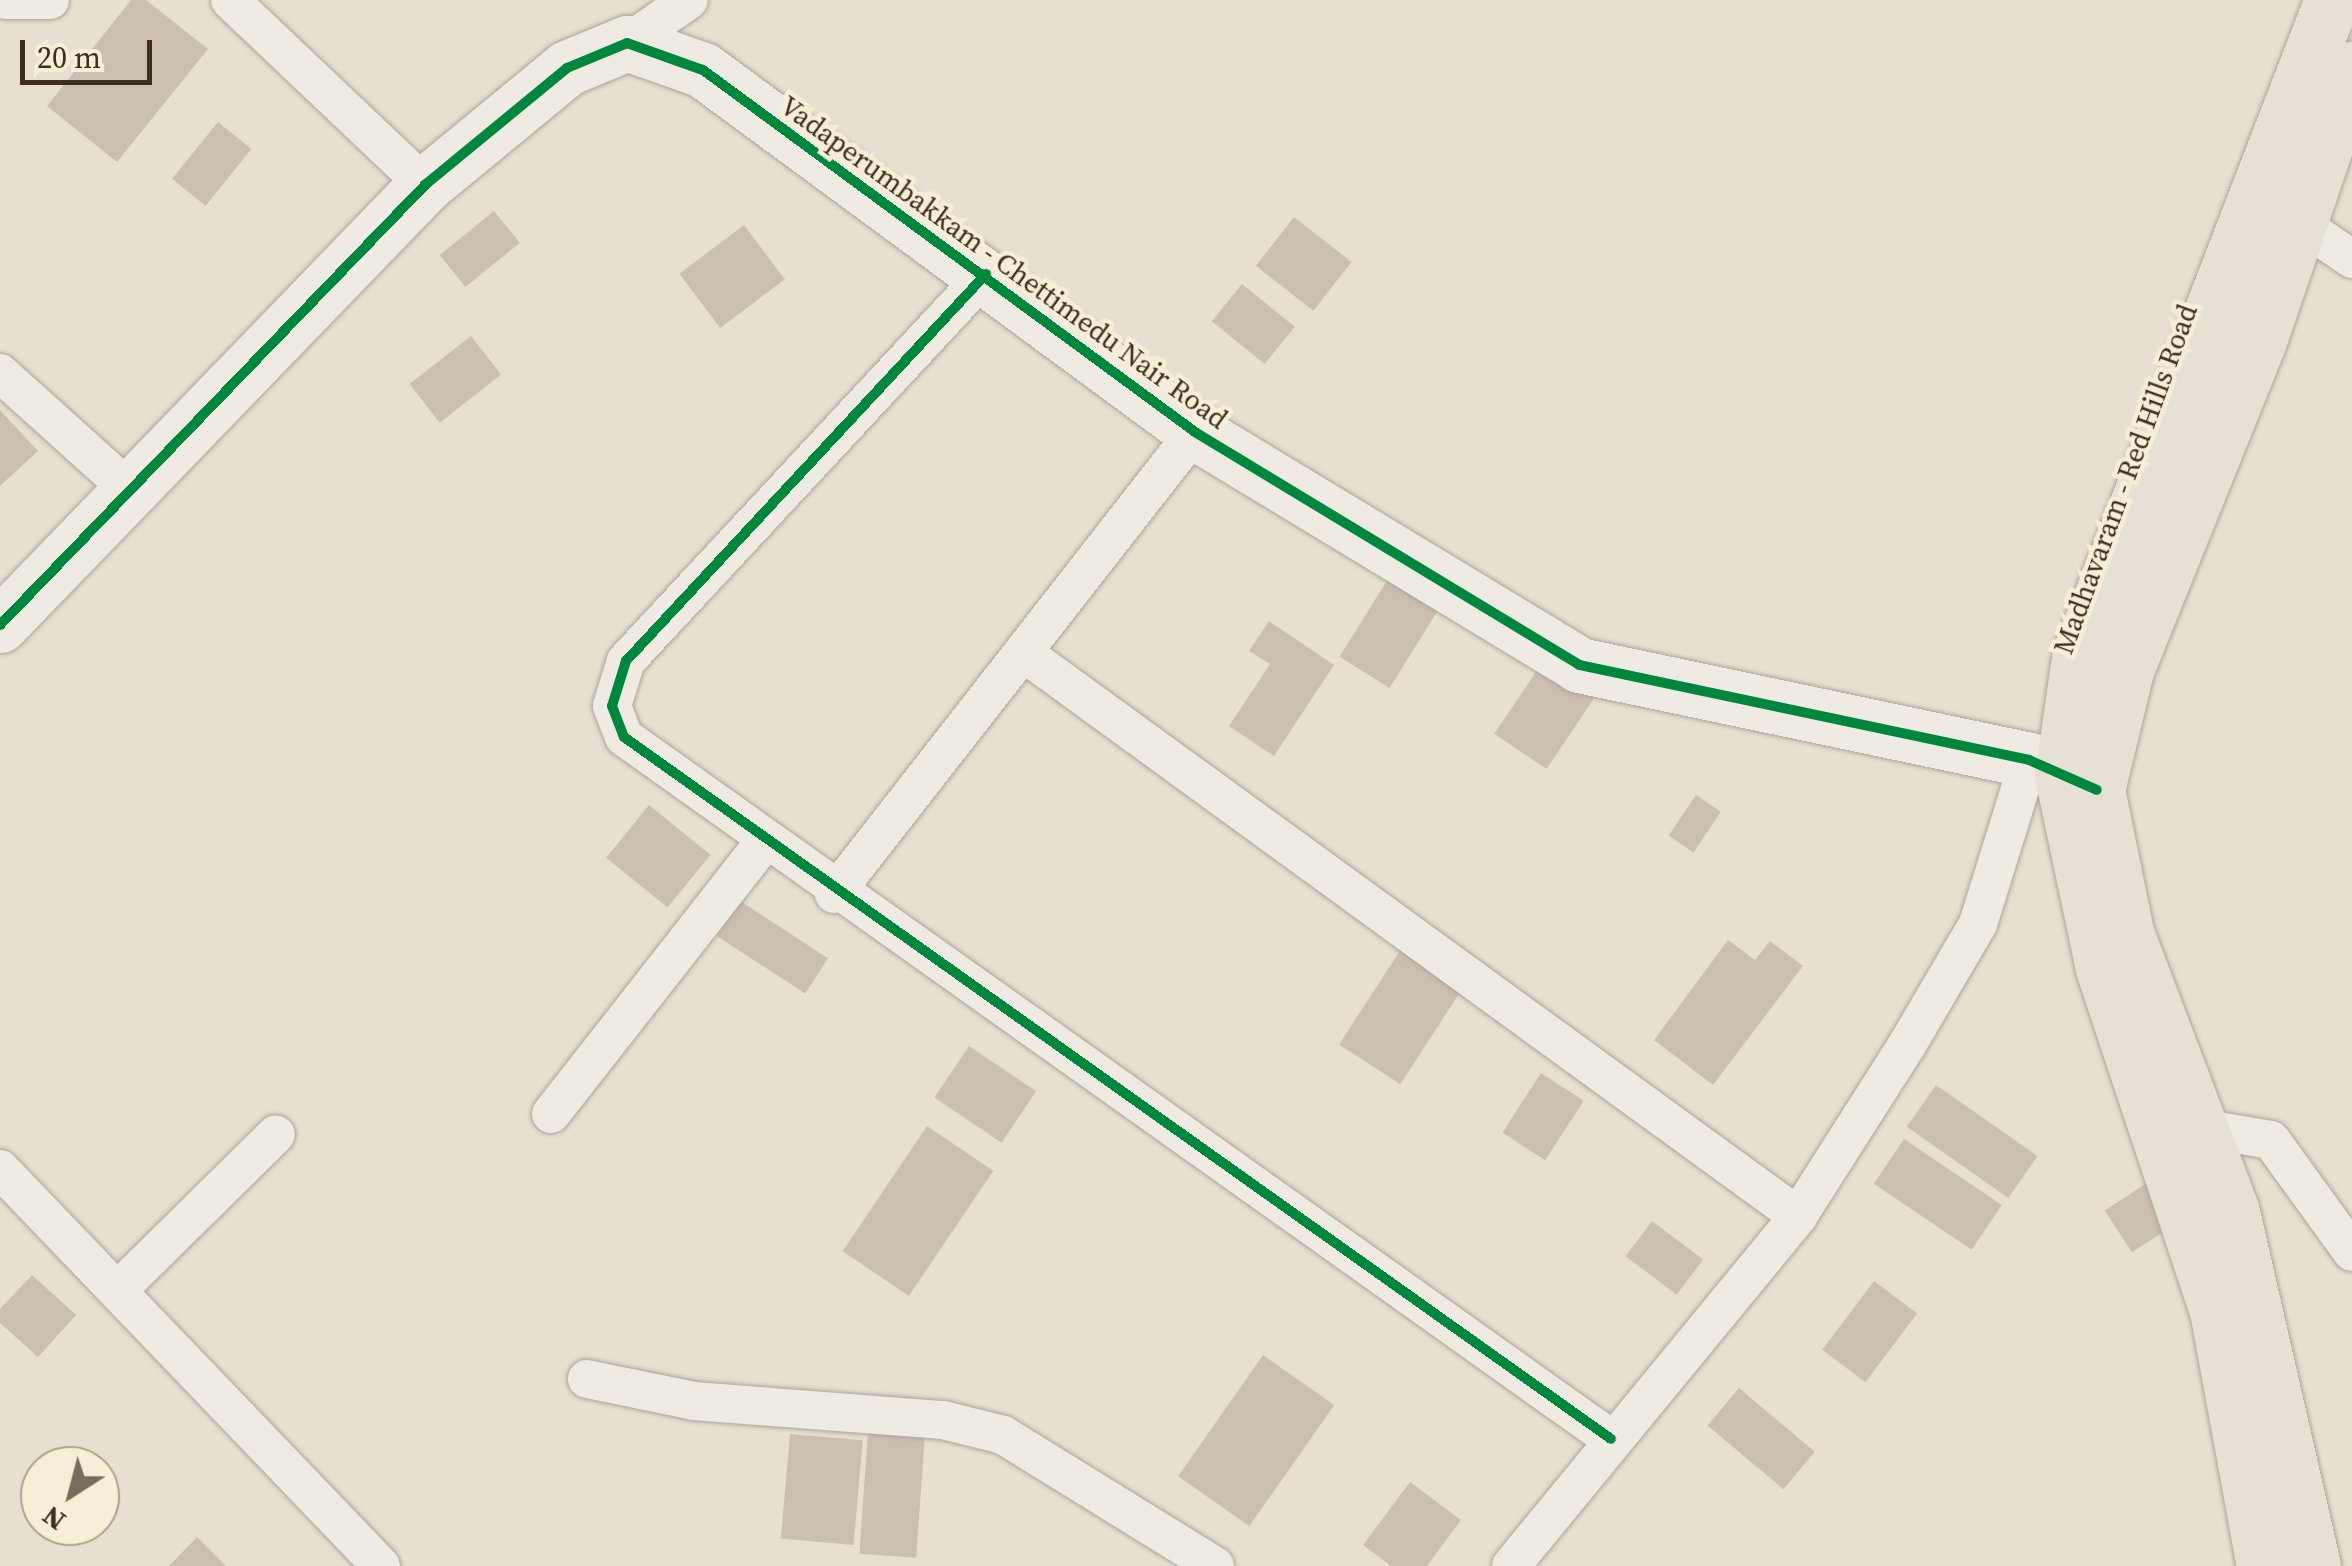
<!DOCTYPE html>
<style>
body{margin:0}
#map{position:relative;width:2352px;height:1566px;overflow:hidden;background:#e7e0d1;font-family:"Source Serif 4",serif}
div>[style]{position:absolute}
[style*='--x']{left:calc(var(--x)*1px);top:calc(var(--y)*1px);width:calc(var(--w)*1px);rotate:calc(var(--a)*1deg)}
.building>*{inset:0;background:#cbbfb2;transform-origin:0 0}
.roads{filter:drop-shadow(0 0 2px #ada599) drop-shadow(0 0 2px #ada599)}
.street>*{height:38px;margin:-19px;padding:0 19px;transform-origin:19px;border-radius:19px;background:#efebe3}
.secondary>*{height:55px;margin:-27.5px;padding:0 27.5px;transform-origin:27.5px;border-radius:27.5px;background:#efebe3}
.primary>*{height:55px;margin:-27.5px;padding:0 27.5px;transform-origin:27.5px;border-radius:27.5px;background:#e6e1d4}
.cycleway>*{height:10px;margin:-5px;padding:0 5px;transform-origin:5px;border-radius:5px;background:#00873e}
span{translate:-50% -50%;white-space:nowrap;text-align:center;line-height:1.15;-webkit-text-stroke:9px #f7eed8;paint-order:stroke}
.street-label{font-size:28px;color:#3d2e20}
.north{position:absolute;left:20px;top:1446px;width:100px;height:100px;box-sizing:border-box;background:#f7eed8;border:2px solid #ada18e;border-radius:50%;rotate:216deg;font-size:28px;font-weight:700;line-height:40px;text-align:center;color:#3d2e20}
.north::after{content:'';display:block;margin:auto;width:35px;height:45px;background:#786c5e;clip-path:polygon(50% 0,100% 100%,50% 72%,0 100%)}
.scale{position:absolute;left:20px;top:40px;width:132px;height:45px;box-sizing:border-box;border:5px solid #3d2e20;border-top:0;padding-left:12px;font-size:30px;line-height:35px;white-space:nowrap;color:#3d2e20;-webkit-text-stroke:8px #f7eed8;paint-order:stroke}
</style>
<div id="map">
<div class="building">
<i style="clip-path:polygon(131px 0,146px 0,208px 49px,117px 162px,47px 106px)"></i>
<i style="left:218px;top:122px;width:43px;height:73px;rotate:39deg"></i>
<i style="left:494px;top:211px;width:41px;height:70px;rotate:51deg"></i>
<i style="left:1294px;top:217px;width:73px;height:62px;rotate:38deg"></i>
<i style="left:744px;top:225px;width:68px;height:81px;rotate:53deg"></i>
<i style="left:1242px;top:284px;width:68px;height:48px;rotate:39deg"></i>
<i style="left:471px;top:336px;width:49px;height:78px;rotate:52deg"></i>
<i style="clip-path:polygon(0 410px,38px 451px,0 486px)"></i>
<i style="left:1393px;top:571px;width:59px;height:101px;rotate:32deg"></i>
<i style="clip-path:polygon(1269px 621px,1334px 665px,1274px 756px,1229px 726px,1270px 664px,1249px 651px)"></i>
<i style="left:1544px;top:660px;width:63px;height:89px;rotate:34deg"></i>
<i style="left:1696px;top:795px;width:30px;height:49px;rotate:34deg"></i>
<i style="left:649px;top:805px;width:79px;height:68px;rotate:39deg"></i>
<i style="left:740px;top:901px;width:105px;height:42px;rotate:33deg"></i>
<i style="clip-path:polygon(1728px 940px,1755px 960px,1770px 941px,1803px 966px,1713px 1085px,1654px 1040px)"></i>
<i style="left:1405px;top:943px;width:73px;height:121px;rotate:33deg"></i>
<i style="left:969px;top:1046px;width:81px;height:62px;rotate:34deg"></i>
<i style="left:1541px;top:1073px;width:51px;height:71px;rotate:33deg"></i>
<i style="left:1936px;top:1085px;width:124px;height:51px;rotate:35deg"></i>
<i style="left:927px;top:1126px;width:80px;height:151px;rotate:34deg"></i>
<i style="left:1904px;top:1139px;width:118px;height:54px;rotate:34deg"></i>
<i style="left:2150px;top:1181px;width:50px;height:54px;rotate:57deg"></i>
<i style="left:1652px;top:1221px;width:64px;height:44px;rotate:37deg"></i>
<i style="clip-path:polygon(32px 1275px,76px 1315px,38px 1357px,0 1323px,0 1309px)"></i>
<i style="left:1874px;top:1281px;width:54px;height:86px;rotate:37deg"></i>
<i style="left:1263px;top:1355px;width:87px;height:148px;rotate:35deg"></i>
<i style="left:1739px;top:1388px;width:99px;height:49px;rotate:40deg"></i>
<i style="left:868px;top:1431px;width:57px;height:123px;rotate:4deg"></i>
<i style="left:790px;top:1434px;width:73px;height:105px;rotate:5deg"></i>
<i style="clip-path:polygon(1410px 1482px,1461px 1520px,1427px 1566px,1391px 1566px,1363px 1545px)"></i>
<i style="clip-path:polygon(197px 1537px,226px 1566px,169px 1566px)"></i>
</div>
<div class="roads">
<div class="street">
<i style="--x:6;--y:0;--w:44;--a:0"></i>
<i style="--x:230;--y:0;--w:269;--a:43.5"></i>
<i style="--x:627;--y:43;--w:75;--a:-34.7"></i>
<i style="--x:2299;--y:223;--w:64;--a:34.2"></i>
<i style="--x:986;--y:274;--w:529;--a:132.93"></i>
<i style="--x:626;--y:661;--w:47;--a:107.3"></i>
<i style="--x:612;--y:706;--w:33;--a:69"></i>
<i style="--x:624;--y:737;--w:1211;--a:35.42"></i>
<i style="--x:0;--y:373;--w:175;--a:42"></i>
<i style="--x:1025;--y:654;--w:956;--a:36.02"></i>
<i style="--x:834;--y:894;--w:586;--a:-52"></i>
<i style="--x:551;--y:1114;--w:345;--a:-51.9"></i>
<i style="--x:2195;--y:1127;--w:77;--a:9.7"></i>
<i style="--x:2271;--y:1140;--w:138;--a:54.1"></i>
<i style="--x:0;--y:1169;--w:550;--a:46.18"></i>
<i style="--x:117;--y:1291;--w:223;--a:-44.6"></i>
<i style="--x:587;--y:1379;--w:109;--a:11.6"></i>
<i style="--x:694;--y:1401;--w:250;--a:4.4"></i>
<i style="--x:943;--y:1420;--w:62;--a:14"></i>
<i style="--x:1003;--y:1435;--w:249;--a:31.7"></i>
<i style="--x:1511;--y:1566;--w:453;--a:-50.6"></i>
<i style="--x:1798;--y:1216;--w:203;--a:-57.5"></i>
<i style="--x:1907;--y:1045;--w:140;--a:-59.6"></i>
<i style="--x:1978;--y:924;--w:172;--a:-72.7"></i>
</div>
<div class="secondary">
<i style="--x:0;--y:625;--w:612;--a:-45.99"></i>
<i style="--x:425;--y:185;--w:184;--a:-39.5"></i>
<i style="--x:567;--y:68;--w:65;--a:-22.6"></i>
<i style="--x:627;--y:43;--w:81;--a:19.6"></i>
<i style="--x:703;--y:70;--w:611;--a:36.34"></i>
<i style="--x:1195;--y:432;--w:449;--a:31.2"></i>
<i style="--x:1579;--y:665;--w:460;--a:11.9"></i>
<i style="--x:2029;--y:760;--w:74;--a:23.8"></i>
</div>
<div class="primary">
<i style="--x:2264;--y:1566;--w:259;--a:-100.4"></i>
<i style="--x:2217;--y:1311;--w:361;--a:-108.4"></i>
<i style="--x:2103;--y:968;--w:197;--a:-102"></i>
<i style="--x:2062;--y:775;--w:124;--a:-81.7"></i>
<i style="--x:2080;--y:652;--w:699;--a:-68.87"></i>
<i style="--x:2313;--y:1566;--w:366;--a:-102.9"></i>
<i style="--x:2231;--y:1209;--w:296;--a:-110.8"></i>
<i style="--x:2126;--y:932;--w:145;--a:-101.5"></i>
<i style="--x:2097;--y:790;--w:123;--a:-76.4"></i>
<i style="--x:2126;--y:670;--w:353;--a:-68"></i>
<i style="--x:2258;--y:343;--w:290;--a:-71.1"></i>
</div>
</div>
<div class="cycleway">
<i style="--x:986;--y:274;--w:529;--a:132.93"></i>
<i style="--x:626;--y:661;--w:47;--a:107.3"></i>
<i style="--x:612;--y:706;--w:33;--a:69"></i>
<i style="--x:624;--y:737;--w:1211;--a:35.42"></i>
<i style="--x:0;--y:625;--w:612;--a:-45.99"></i>
<i style="--x:425;--y:185;--w:184;--a:-39.5"></i>
<i style="--x:567;--y:68;--w:65;--a:-22.6"></i>
<i style="--x:627;--y:43;--w:81;--a:19.6"></i>
<i style="--x:703;--y:70;--w:611;--a:36.34"></i>
<i style="--x:1195;--y:432;--w:449;--a:31.2"></i>
<i style="--x:1579;--y:665;--w:460;--a:11.9"></i>
<i style="--x:2029;--y:760;--w:74;--a:23.8"></i>
</div>
<div class="street-label">
<span style="left:1004px;top:262px;rotate:36deg">Vadaperumbakkam - Chettimedu Nair Road</span>
<span style="left:2125px;top:479px;rotate:-70deg">Madhavaram - Red Hills Road</span>
</div>
<div class="north">N</div>
<div class="scale">20 m</div>
</div>
